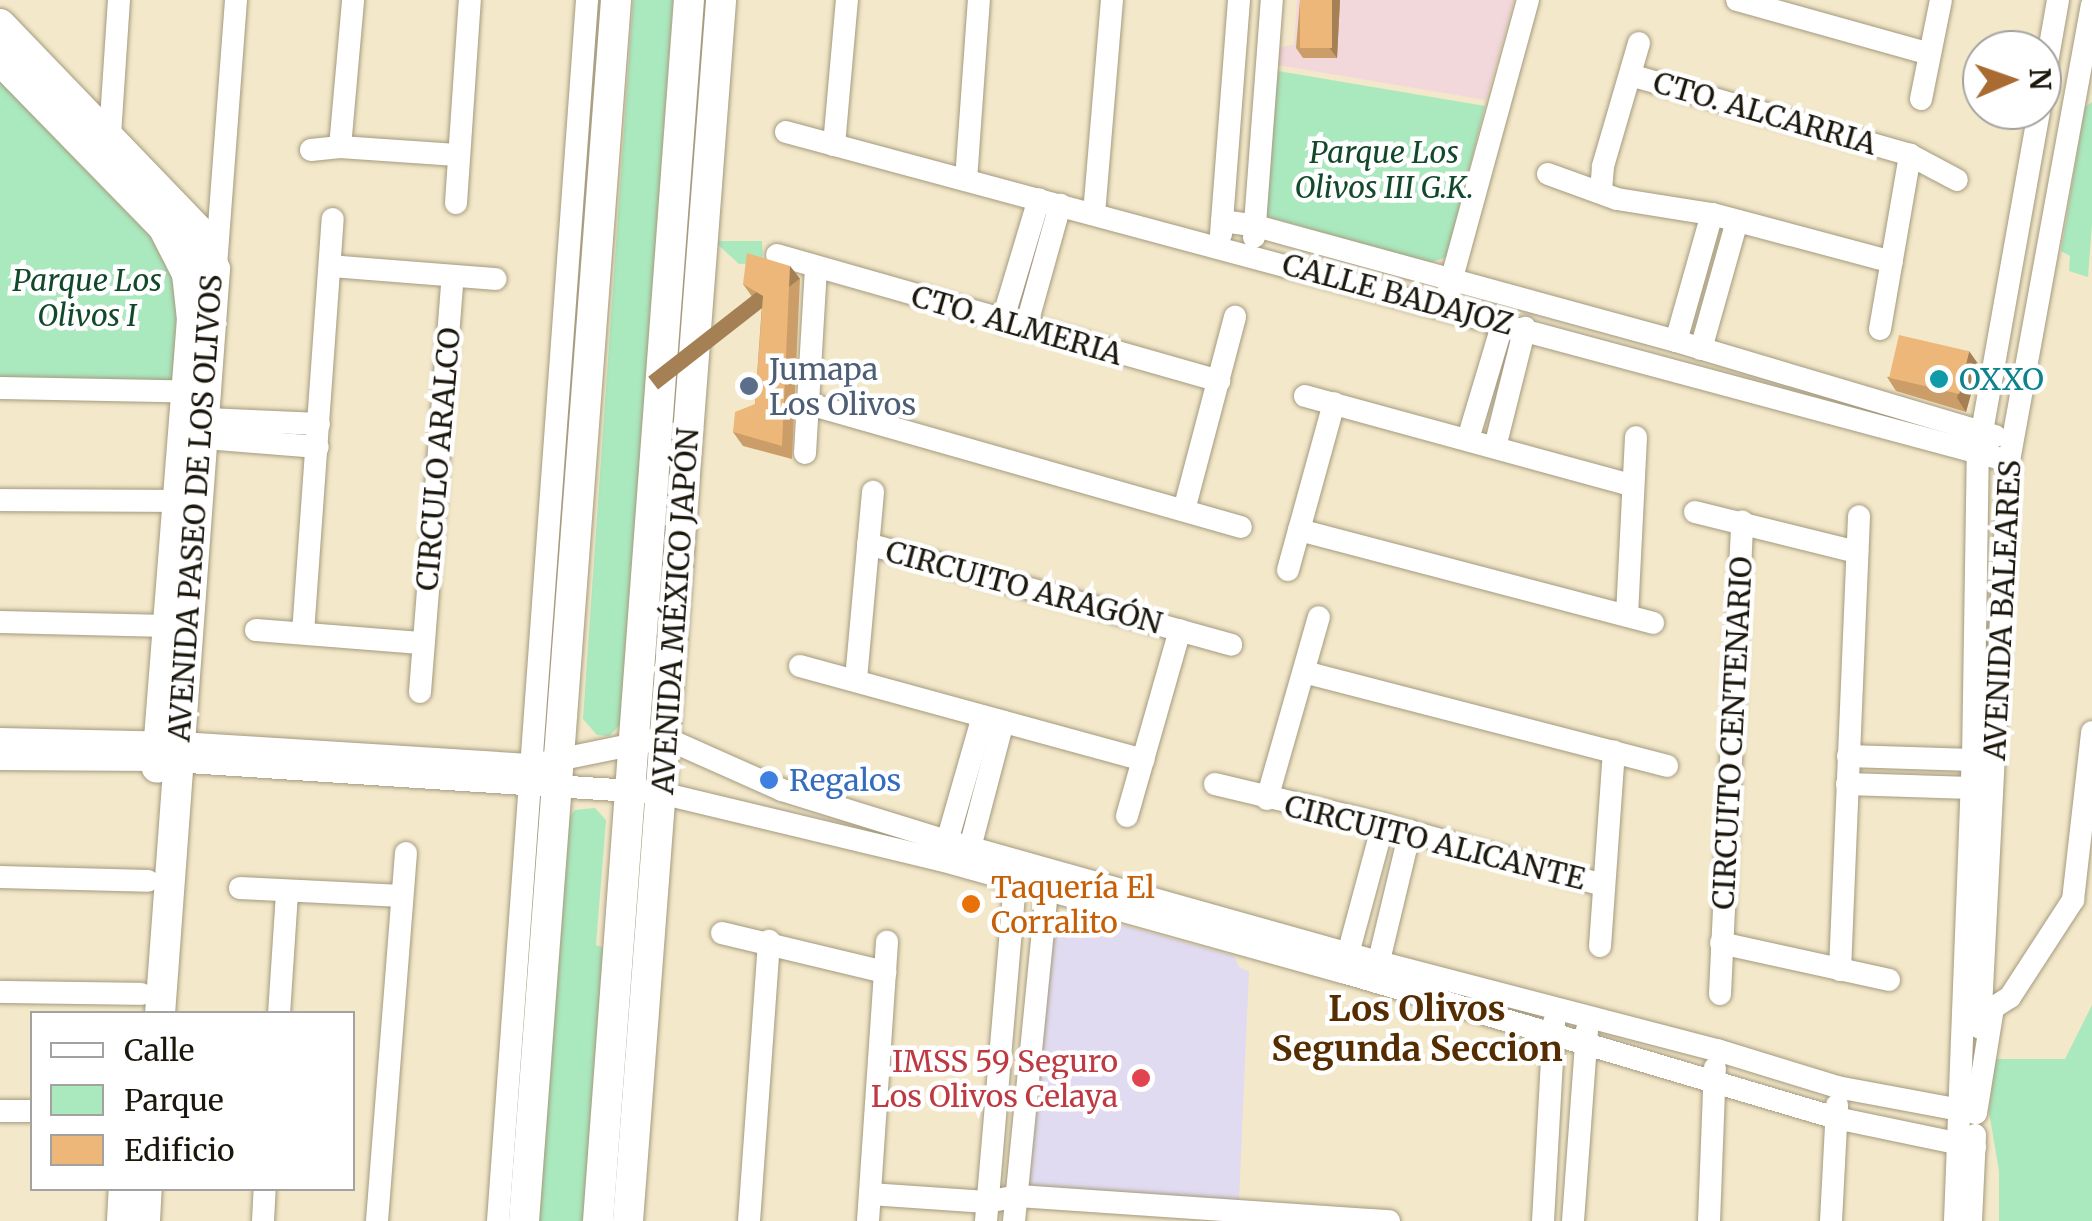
<!DOCTYPE html>
<meta charset="utf-8">
<style>
body{margin:0}
#map{position:relative;width:2092px;height:1221px;overflow:hidden;background:#f3e8ca;font-family:Merriweather,serif}
div>[style]{position:absolute}
[style*='--x']{left:calc(var(--x)*1px);top:calc(var(--y)*1px);width:calc(var(--w)*1px);rotate:calc(var(--a)*1deg)}
.education>*{inset:0;background:#f2d7db}
.medical>*{inset:0;background:#e1dbf1}
.green>*{inset:0;background:#aae8be}
.roads{filter:drop-shadow(0 0 2px #a49a7e) drop-shadow(0 0 2px #a49a7e)}
.street>*{height:22px;margin:-11px;padding:0 11px;transform-origin:11px;border-radius:11px;background:#fff}
.secondary>*{height:30px;margin:-15px;padding:0 15px;transform-origin:15px;border-radius:15px;background:#fff}
.wall>*{inset:0;background:#cb9d68}
.shaded-wall>*{inset:0;background:#a58055;transform-origin:0 0}
.building>*{inset:0;background:#ecb779;transform-origin:0 0}
.dots>*{width:28px;height:28px;translate:-50% -50%;box-sizing:border-box;border:5px solid #fff;border-radius:50%}
span{translate:-50% -50%;white-space:nowrap;text-align:center;line-height:1.15;-webkit-text-stroke:9px #fff;paint-order:stroke}
.street-label{font-size:30px;color:#1b170c}
.park-label{font-size:30px;color:#12492b;font-style:italic}
.service-label{font-size:30px;color:#4e5e75}
.left{translate:0 -50%;text-align:left}
.culture-label{font-size:30px;color:#0d838f}
.shop-label{font-size:30px;color:#366cbe}
.food-label{font-size:30px;color:#c56008}
.health-label{font-size:30px;color:#be3a42}
.right{translate:-100% -50%;text-align:right}
.quarter-label{font-size:35px;color:#562d01;font-weight:700}
.legend{position:absolute;left:30px;top:1011px;width:325px;height:180px;box-sizing:border-box;background:#fff;border:2px solid #a4a29e;margin:0;padding:12px 18px;list-style:none;font-size:30px;color:#1b170c}
.legend li{display:flex;align-items:center;gap:20px;height:50px}
.legend b{width:50px;border:2px solid #a4a29e}
.north{position:absolute;left:1962px;top:30px;width:100px;height:100px;box-sizing:border-box;background:#fff;border:2px solid #a4a29e;border-radius:50%;rotate:88deg;font-size:28px;font-weight:700;line-height:40px;text-align:center;color:#1b170c}
.north::after{content:'';display:block;margin:auto;width:35px;height:45px;background:#aa6b33;clip-path:polygon(50% 0,100% 100%,50% 72%,0 100%)}
</style>
<div id="map">
<div class="education">
<i style="clip-path:polygon(1297px 0,1514px 0,1486px 100px,1277px 65px,1278px 47px,1294px 45px)"></i>
</div>
<div class="medical">
<i style="clip-path:polygon(1082px 914px,1234px 956px,1240px 968px,1249px 971px,1239px 1200px,1029px 1185px,1050px 935px,1068px 917px)"></i>
</div>
<div class="green">
<i style="clip-path:polygon(633px 0,673px 0,621px 724px,609px 736px,597px 735px,583px 719px)"></i>
<i style="clip-path:polygon(1278px 71px,1485px 106px,1447px 257px,1429px 263px,1266px 216px)"></i>
<i style="clip-path:polygon(0 81px,163px 250px,177px 289px,174px 387px,0 383px)"></i>
<i style="clip-path:polygon(2092px 102px,2092px 223px,2088px 277px,2069px 271px,2070px 256px,2061px 251px,2085px 107px)"></i>
<i style="clip-path:polygon(714px 241px,762px 241px,763px 263px,739px 264px)"></i>
<i style="clip-path:polygon(595px 808px,606px 820px,596px 945px,606px 949px,586px 1221px,536px 1221px,563px 825px,575px 810px)"></i>
<i style="clip-path:polygon(2092px 1005px,2092px 1221px,1999px 1221px,1999px 1171px,1989px 1112px,1995px 1059px,2065px 1059px)"></i>
</div>
<div class="roads">
<div class="street">
<i style="--x:1737;--y:0;--w:200;--a:15.6"></i>
<i style="--x:1630;--y:75;--w:291;--a:15.9"></i>
<i style="--x:1910;--y:155;--w:53;--a:28"></i>
<i style="--x:2042;--y:91;--w:92;--a:-80"></i>
<i style="--x:1921;--y:99;--w:101;--a:-78.6"></i>
<i style="--x:786;--y:132;--w:1266;--a:15.06"></i>
<i style="--x:110;--y:135;--w:135;--a:-86.2"></i>
<i style="--x:834;--y:145;--w:146;--a:-84.9"></i>
<i style="--x:340;--y:147;--w:148;--a:-84.9"></i>
<i style="--x:311;--y:150;--w:29;--a:-6"></i>
<i style="--x:340;--y:147;--w:117;--a:3.9"></i>
<i style="--x:1548;--y:174;--w:73;--a:19.9"></i>
<i style="--x:1617;--y:199;--w:96;--a:9"></i>
<i style="--x:1712;--y:214;--w:186;--a:14.9"></i>
<i style="--x:966;--y:180;--w:180;--a:-85.9"></i>
<i style="--x:1601;--y:190;--w:24;--a:-85"></i>
<i style="--x:1603;--y:166;--w:128;--a:-73.7"></i>
<i style="--x:456;--y:203;--w:203;--a:-86.1"></i>
<i style="--x:1094;--y:214;--w:215;--a:-85.2"></i>
<i style="--x:1222;--y:221;--w:34;--a:8"></i>
<i style="--x:1256;--y:226;--w:435;--a:15.3"></i>
<i style="--x:1676;--y:341;--w:333;--a:16.6"></i>
<i style="--x:1221;--y:234;--w:235;--a:-85.6"></i>
<i style="--x:1254;--y:237;--w:238;--a:-85.7"></i>
<i style="--x:777;--y:255;--w:460;--a:15.9"></i>
<i style="--x:216;--y:266;--w:267;--a:-85.7"></i>
<i style="--x:330;--y:266;--w:166;--a:4.5"></i>
<i style="--x:1447;--y:296;--w:307;--a:-74.7"></i>
<i style="--x:1002;--y:322;--w:128;--a:-73.3"></i>
<i style="--x:1026;--y:327;--w:127;--a:-74.4"></i>
<i style="--x:1880;--y:329;--w:177;--a:-80.2"></i>
<i style="--x:1676;--y:341;--w:132;--a:-74.2"></i>
<i style="--x:1701;--y:349;--w:133;--a:-74.3"></i>
<i style="--x:0;--y:388;--w:201;--a:1.1"></i>
<i style="--x:1305;--y:396;--w:340;--a:15.3"></i>
<i style="--x:809;--y:404;--w:449;--a:15.9"></i>
<i style="--x:207;--y:419;--w:112;--a:2.6"></i>
<i style="--x:205;--y:438;--w:113;--a:4.6"></i>
<i style="--x:1468;--y:439;--w:122;--a:-73.3"></i>
<i style="--x:1495;--y:447;--w:123;--a:-75.9"></i>
<i style="--x:805;--y:453;--w:186;--a:-86.6"></i>
<i style="--x:0;--y:500;--w:178;--a:0.3"></i>
<i style="--x:1184;--y:510;--w:200;--a:-75.2"></i>
<i style="--x:1695;--y:512;--w:167;--a:13.9"></i>
<i style="--x:1299;--y:530;--w:366;--a:14.7"></i>
<i style="--x:868;--y:544;--w:377;--a:15.5"></i>
<i style="--x:1288;--y:570;--w:173;--a:-74.6"></i>
<i style="--x:1627;--y:615;--w:178;--a:-87.1"></i>
<i style="--x:0;--y:622;--w:168;--a:1.4"></i>
<i style="--x:256;--y:630;--w:168;--a:4.5"></i>
<i style="--x:303;--y:633;--w:415;--a:-85.9"></i>
<i style="--x:800;--y:666;--w:356;--a:15.3"></i>
<i style="--x:1304;--y:672;--w:375;--a:14.5"></i>
<i style="--x:856;--y:679;--w:188;--a:-84.8"></i>
<i style="--x:420;--y:692;--w:417;--a:-85.5"></i>
<i style="--x:0;--y:739;--w:180;--a:1.3"></i>
<i style="--x:180;--y:743;--w:354;--a:3.6"></i>
<i style="--x:533;--y:765;--w:135;--a:-11.6"></i>
<i style="--x:665;--y:738;--w:128;--a:24"></i>
<i style="--x:782;--y:790;--w:173;--a:17.2"></i>
<i style="--x:947;--y:841;--w:448;--a:15.7"></i>
<i style="--x:1378;--y:962;--w:350;--a:14.6"></i>
<i style="--x:1717;--y:1050;--w:126;--a:17.1"></i>
<i style="--x:1837;--y:1087;--w:141;--a:10.6"></i>
<i style="--x:1976;--y:1113;--w:106;--a:-80.8"></i>
<i style="--x:1993;--y:1008;--w:20;--a:-33"></i>
<i style="--x:2010;--y:997;--w:116;--a:-57"></i>
<i style="--x:2073;--y:900;--w:169;--a:-83.5"></i>
<i style="--x:1848;--y:756;--w:125;--a:1.8"></i>
<i style="--x:0;--y:759;--w:158;--a:0.4"></i>
<i style="--x:158;--y:760;--w:504;--a:3.75"></i>
<i style="--x:661;--y:793;--w:288;--a:13.5"></i>
<i style="--x:941;--y:860;--w:417;--a:15.6"></i>
<i style="--x:1343;--y:972;--w:514;--a:16.5"></i>
<i style="--x:1836;--y:1118;--w:142;--a:11.8"></i>
<i style="--x:1215;--y:784;--w:173;--a:13.4"></i>
<i style="--x:1383;--y:824;--w:228;--a:15.5"></i>
<i style="--x:1847;--y:784;--w:124;--a:1.8"></i>
<i style="--x:1267;--y:799;--w:189;--a:-74.1"></i>
<i style="--x:1127;--y:816;--w:193;--a:-74.1"></i>
<i style="--x:944;--y:852;--w:141;--a:-74"></i>
<i style="--x:967;--y:859;--w:142;--a:-75.3"></i>
<i style="--x:0;--y:877;--w:148;--a:1.5"></i>
<i style="--x:240;--y:888;--w:162;--a:2.8"></i>
<i style="--x:722;--y:933;--w:168;--a:13.5"></i>
<i style="--x:1721;--y:943;--w:172;--a:12.4"></i>
<i style="--x:1600;--y:946;--w:195;--a:-85.9"></i>
<i style="--x:1345;--y:965;--w:146;--a:-74.9"></i>
<i style="--x:1840;--y:970;--w:454;--a:-87.6"></i>
<i style="--x:1376;--y:973;--w:146;--a:-76.5"></i>
<i style="--x:0;--y:992;--w:141;--a:0.8"></i>
<i style="--x:1720;--y:994;--w:473;--a:-87.3"></i>
<i style="--x:279;--y:1014;--w:122;--a:-86.2"></i>
<i style="--x:1980;--y:1028;--w:568;--a:-87.07"></i>
<i style="--x:2009;--y:461;--w:463;--a:-79.7"></i>
<i style="--x:0;--y:1111;--w:32;--a:0"></i>
<i style="--x:870;--y:1194;--w:117;--a:3.9"></i>
<i style="--x:987;--y:1202;--w:32;--a:-11"></i>
<i style="--x:1018;--y:1196;--w:372;--a:3.9"></i>
<i style="--x:263;--y:1221;--w:33;--a:-87"></i>
<i style="--x:377;--y:1221;--w:369;--a:-85.5"></i>
<i style="--x:498;--y:1221;--w:1224;--a:-85.83"></i>
<i style="--x:749;--y:1221;--w:281;--a:-85.9"></i>
<i style="--x:868;--y:1221;--w:280;--a:-86.1"></i>
<i style="--x:986;--y:1221;--w:353;--a:-85.1"></i>
<i style="--x:1014;--y:1221;--w:342;--a:-84.3"></i>
<i style="--x:1543;--y:1221;--w:199;--a:-86.8"></i>
<i style="--x:1573;--y:1221;--w:192;--a:-85.8"></i>
<i style="--x:1709;--y:1221;--w:153;--a:-87.8"></i>
<i style="--x:1831;--y:1221;--w:116;--a:-87"></i>
<i style="--x:1955;--y:1221;--w:461;--a:-87.8"></i>
<i style="--x:1973;--y:760;--w:306;--a:-89.1"></i>
<i style="--x:1978;--y:454;--w:349;--a:-79.9"></i>
<i style="--x:1971;--y:1221;--w:86;--a:-87.3"></i>
</div>
<div class="secondary">
<i style="--x:0;--y:24;--w:284;--a:46.1"></i>
<i style="--x:197;--y:229;--w:44;--a:65.8"></i>
<i style="--x:215;--y:269;--w:747;--a:94.22"></i>
<i style="--x:0;--y:60;--w:233;--a:45.7"></i>
<i style="--x:163;--y:227;--w:53;--a:62.9"></i>
<i style="--x:187;--y:274;--w:45;--a:83.7"></i>
<i style="--x:192;--y:319;--w:450;--a:94.5"></i>
<i style="--x:122;--y:1221;--w:33;--a:-87"></i>
<i style="--x:145;--y:1221;--w:33;--a:-87"></i>
<i style="--x:524;--y:1221;--w:1224;--a:-85.69"></i>
<i style="--x:598;--y:1221;--w:1224;--a:-85.74"></i>
<i style="--x:628;--y:1221;--w:1225;--a:-85.64"></i>
</div>
</div>
<div class="wall">
<i style="clip-path:polygon(1300px 0,1340px 0,1337px 58px,1303px 58px,1296px 48px)"></i>
<i style="clip-path:polygon(790px 266px,800px 279px,792px 459px,743px 446px,733px 432px,755px 404px,762px 304px,753px 298px,743px 284px)"></i>
<i style="clip-path:polygon(1979px 365px,1966px 412px,1896px 391px,1887px 377px)"></i>
</div>
<div class="shaded-wall">
<i style="clip-path:polygon(1332px 0,1340px 0,1337px 58px,1329px 47px)"></i>
<i style="left:790px;top:266px;width:16px;height:180px;rotate:52deg"></i>
<i style="clip-path:polygon(1969px 351px,1979px 365px,1966px 412px,1957px 398px)"></i>
</div>
<div class="building">
<i style="left:1300px;top:0;width:32px;height:48px"></i>
<i style="clip-path:polygon(747px 253px,790px 266px,782px 446px,733px 432px,735px 412px,755px 404px,763px 296px,743px 284px)"></i>
<i style="left:1899px;top:335px;width:72px;height:44px;rotate:13deg"></i>
</div>
<div class="dots">
<i style="left:1939px;top:379px;background:#0f9aa8"></i>
<i style="left:749px;top:386px;background:#5c6f8a"></i>
<i style="left:769px;top:780px;background:#3f7fe0"></i>
<i style="left:971px;top:904px;background:#e8710a"></i>
<i style="left:1141px;top:1078px;background:#e0444e"></i>
</div>
<div class="street-label">
<span style="left:1765px;top:113px;rotate:16deg">CTO. ALCARRIA</span>
<span style="left:1398px;top:294px;rotate:15deg">CALLE BADAJOZ</span>
<span style="left:1017px;top:325px;rotate:16deg">CTO. ALMERIA</span>
<span style="left:438px;top:459px;rotate:-85deg">CIRCULO ARALCO</span>
<span style="left:195px;top:508px;rotate:-86deg">AVENIDA PASEO DE LOS OLIVOS</span>
<span style="left:1024px;top:587px;rotate:15deg">CIRCUITO ARAGÓN</span>
<span style="left:2002px;top:610px;rotate:-87deg">AVENIDA BALEARES</span>
<span style="left:675px;top:611px;rotate:-86deg">AVENIDA MÉXICO JAPÓN</span>
<span style="left:1732px;top:733px;rotate:-87deg">CIRCUITO CENTENARIO</span>
<span style="left:1435px;top:842px;rotate:14deg">CIRCUITO ALICANTE</span>
</div>
<div class="park-label">
<span style="left:1384px;top:169px">Parque Los<br>Olivos III G.K.</span>
<span style="left:87px;top:297px">Parque Los<br>Olivos I</span>
</div>
<div class="service-label">
<span class="left" style="left:769px;top:386px">Jumapa<br>Los Olivos</span>
</div>
<div class="culture-label">
<span class="left" style="left:1959px;top:379px">OXXO</span>
</div>
<div class="shop-label">
<span class="left" style="left:789px;top:780px">Regalos</span>
</div>
<div class="food-label">
<span class="left" style="left:991px;top:904px">Taquería El<br>Corralito</span>
</div>
<div class="health-label">
<span class="right" style="left:1118px;top:1078px">IMSS 59 Seguro<br>Los Olivos Celaya</span>
</div>
<div class="quarter-label">
<span style="left:1417px;top:1029px">Los Olivos<br>Segunda Seccion</span>
</div>
<ul class="legend">
<li><b style="height:12px;background:#fff"></b>Calle</li>
<li><b style="height:28px;background:#aae8be"></b>Parque</li>
<li><b style="height:28px;background:#ecb779"></b>Edificio</li>
</ul>
<div class="north">N</div>
</div>
